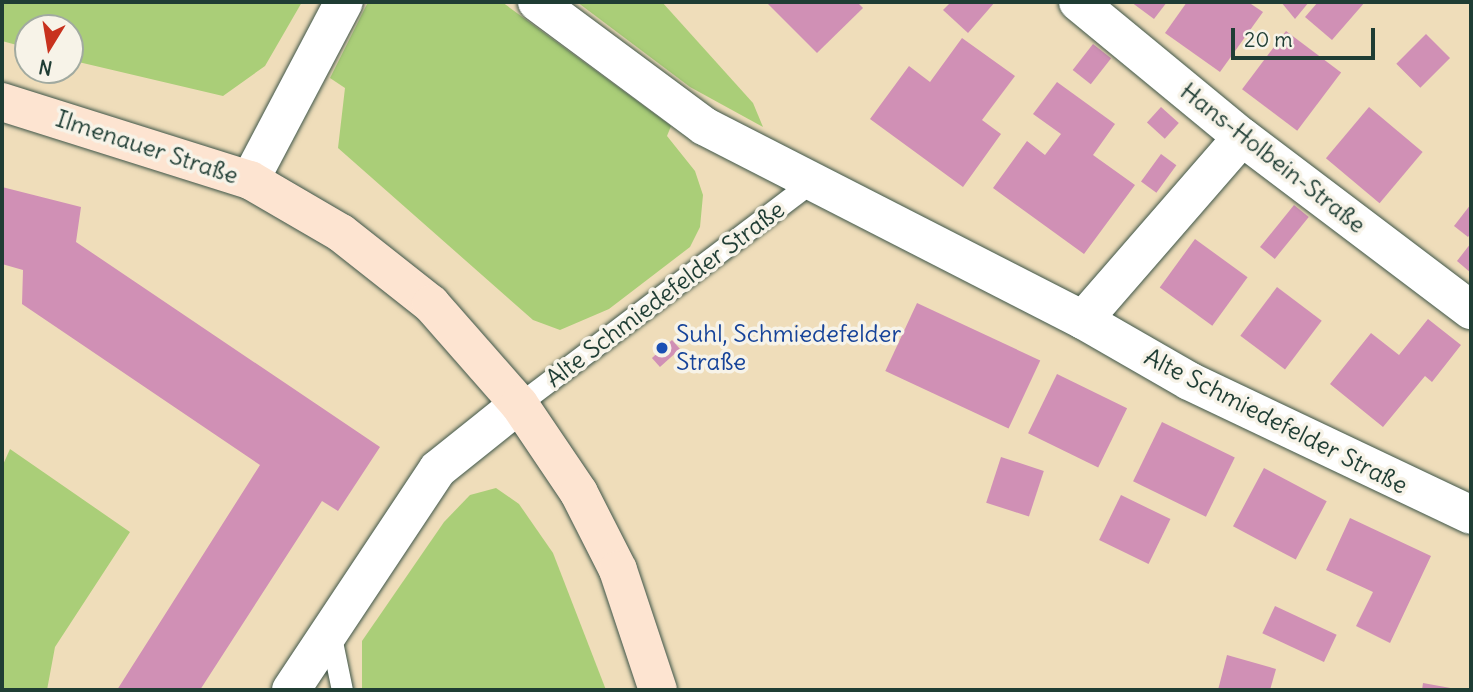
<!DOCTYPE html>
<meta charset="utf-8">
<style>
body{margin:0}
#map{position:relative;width:1473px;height:692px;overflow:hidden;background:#efddba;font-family:Delius,sans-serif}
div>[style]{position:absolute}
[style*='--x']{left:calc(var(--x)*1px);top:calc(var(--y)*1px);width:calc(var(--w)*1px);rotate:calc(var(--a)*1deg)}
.green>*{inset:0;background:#aace78}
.building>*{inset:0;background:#d090b5;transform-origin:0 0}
.roads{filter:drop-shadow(0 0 2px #3e5548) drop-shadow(0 0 2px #3e5548)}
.service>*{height:21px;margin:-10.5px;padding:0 10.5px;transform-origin:10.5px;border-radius:10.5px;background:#fff}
.minor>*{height:38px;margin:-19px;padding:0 19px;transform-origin:19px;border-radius:19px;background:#fff}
.secondary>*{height:38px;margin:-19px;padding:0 19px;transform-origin:19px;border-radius:19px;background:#fde4d1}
.dots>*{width:19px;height:19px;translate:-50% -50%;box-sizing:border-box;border:4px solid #f7f3e8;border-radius:50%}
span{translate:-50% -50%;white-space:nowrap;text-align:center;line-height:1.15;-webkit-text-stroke:7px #f7f3e8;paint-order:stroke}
.street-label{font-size:24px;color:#1f3d34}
.transit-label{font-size:24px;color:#164399}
.left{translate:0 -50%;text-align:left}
.frame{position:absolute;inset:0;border:4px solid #1f3d34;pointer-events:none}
.north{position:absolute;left:14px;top:14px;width:70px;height:70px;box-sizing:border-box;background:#f7f3e8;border:2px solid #a1aaa0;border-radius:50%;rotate:191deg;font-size:19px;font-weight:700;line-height:28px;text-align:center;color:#1f3d34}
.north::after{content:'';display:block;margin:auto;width:24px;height:32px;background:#c8321e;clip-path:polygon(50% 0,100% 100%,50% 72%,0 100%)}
.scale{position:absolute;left:1231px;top:28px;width:144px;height:32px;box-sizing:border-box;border:4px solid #1f3d34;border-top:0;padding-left:9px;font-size:21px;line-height:24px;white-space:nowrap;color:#1f3d34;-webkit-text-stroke:5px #f7f3e8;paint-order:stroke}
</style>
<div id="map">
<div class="green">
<i style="clip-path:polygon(2px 2px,302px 2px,265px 66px,223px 96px,70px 60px,70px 28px,28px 28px,28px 48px,2px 41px)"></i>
<i style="clip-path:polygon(368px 2px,502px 2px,671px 126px,667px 136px,695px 171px,703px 195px,700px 227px,690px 247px,609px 309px,560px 330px,533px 320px,338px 148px,345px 88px,330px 78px)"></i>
<i style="clip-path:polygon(577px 2px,662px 2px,753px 103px,763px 127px,690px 87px)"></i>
<i style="clip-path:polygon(10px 449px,130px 532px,55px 647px,47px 690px,2px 690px,2px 467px)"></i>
<i style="clip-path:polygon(496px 488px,519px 504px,553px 553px,606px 690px,362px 690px,362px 641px,444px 522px,470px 495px)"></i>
</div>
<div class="building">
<i style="clip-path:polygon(766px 2px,857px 2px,863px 8px,817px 53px)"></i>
<i style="clip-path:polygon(951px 2px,995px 2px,968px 33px,943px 10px)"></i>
<i style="clip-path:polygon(1131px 2px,1167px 2px,1154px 19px)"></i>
<i style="clip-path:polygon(1187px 2px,1248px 2px,1263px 12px,1220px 72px,1165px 33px)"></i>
<i style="clip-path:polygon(1281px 2px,1309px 2px,1295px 19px)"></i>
<i style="clip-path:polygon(1318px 2px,1365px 2px,1332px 40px,1305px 17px)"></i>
<i style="left:1286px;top:31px;width:69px;height:73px;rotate:37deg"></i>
<i style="left:1426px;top:34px;width:34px;height:42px;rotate:45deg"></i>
<i style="clip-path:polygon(962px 38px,1015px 76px,982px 120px,1001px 134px,963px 187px,870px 119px,909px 66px,930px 82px)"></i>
<i style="left:1093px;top:44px;width:23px;height:33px;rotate:38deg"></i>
<i style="clip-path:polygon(1057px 82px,1115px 124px,1093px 155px,1135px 185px,1084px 254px,993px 188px,1027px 141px,1045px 155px,1061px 134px,1033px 114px)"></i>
<i style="left:1161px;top:107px;width:24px;height:21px;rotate:42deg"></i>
<i style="left:1369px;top:107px;width:70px;height:67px;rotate:40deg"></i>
<i style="left:1161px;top:154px;width:19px;height:34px;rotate:36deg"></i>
<i style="clip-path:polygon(2px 187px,81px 207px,76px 242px,380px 447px,338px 511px,322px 501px,200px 690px,117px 690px,260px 465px,22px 304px,23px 270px,2px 264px)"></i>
<i style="clip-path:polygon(1471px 204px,1471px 233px,1468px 237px,1454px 226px)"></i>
<i style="left:1294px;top:205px;width:19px;height:54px;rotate:39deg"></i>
<i style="left:1195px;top:239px;width:65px;height:60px;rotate:36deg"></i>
<i style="clip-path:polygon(1471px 243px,1471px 273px,1457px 261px)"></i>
<i style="left:1277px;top:287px;width:56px;height:61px;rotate:37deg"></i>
<i style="left:917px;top:303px;width:136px;height:75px;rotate:25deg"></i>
<i style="clip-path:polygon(1428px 319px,1461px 345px,1432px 382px,1425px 376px,1383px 427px,1330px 384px,1371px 333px,1399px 355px)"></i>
<i style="left:672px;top:340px;width:12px;height:27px;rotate:48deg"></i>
<i style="left:1057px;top:374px;width:78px;height:66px;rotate:26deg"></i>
<i style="left:1162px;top:422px;width:81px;height:66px;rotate:26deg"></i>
<i style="left:1001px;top:457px;width:45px;height:48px;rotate:18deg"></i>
<i style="left:1264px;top:468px;width:71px;height:66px;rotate:28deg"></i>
<i style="left:1121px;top:495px;width:55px;height:50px;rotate:26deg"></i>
<i style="clip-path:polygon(1350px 518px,1431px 556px,1390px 643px,1356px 626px,1373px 592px,1326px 570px)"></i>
<i style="left:1275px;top:606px;width:68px;height:30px;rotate:25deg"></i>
<i style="clip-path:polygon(1227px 655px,1276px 669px,1270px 690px,1218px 690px)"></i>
<i style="clip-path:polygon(1423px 683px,1456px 689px,1456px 690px,1422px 690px)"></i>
</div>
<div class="roads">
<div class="service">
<i style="--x:519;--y:404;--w:365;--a:-37.2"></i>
<i style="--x:330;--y:632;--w:59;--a:78.3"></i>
</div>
<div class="minor">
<i style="--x:537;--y:2;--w:208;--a:36.6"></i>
<i style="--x:704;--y:126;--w:426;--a:27.1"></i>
<i style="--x:1083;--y:320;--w:122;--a:29.9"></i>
<i style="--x:1189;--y:381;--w:312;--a:25.4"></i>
<i style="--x:1078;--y:2;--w:212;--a:39.5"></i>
<i style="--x:1242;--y:137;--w:287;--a:37.1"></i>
<i style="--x:250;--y:180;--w:201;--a:-62.2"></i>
<i style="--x:1083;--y:320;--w:242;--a:-49"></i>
<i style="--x:291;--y:690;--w:265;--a:-56.4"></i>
<i style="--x:438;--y:469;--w:104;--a:-38.7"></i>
</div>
<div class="secondary">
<i style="--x:2;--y:102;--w:260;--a:17.5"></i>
<i style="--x:250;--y:180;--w:105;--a:30.2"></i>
<i style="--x:341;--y:233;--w:115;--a:38.3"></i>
<i style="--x:431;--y:304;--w:133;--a:48.7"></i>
<i style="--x:519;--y:404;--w:107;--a:56"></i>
<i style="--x:579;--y:493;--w:86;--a:63.1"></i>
<i style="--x:618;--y:570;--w:126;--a:71.6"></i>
</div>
</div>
<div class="dots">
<i style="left:662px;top:348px;background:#1a4fb4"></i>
</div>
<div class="street-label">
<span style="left:147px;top:147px;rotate:18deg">Ilmenauer Straße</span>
<span style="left:1273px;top:158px;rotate:38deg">Hans-Holbein-Straße</span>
<span style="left:665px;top:294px;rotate:-37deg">Alte Schmiedefelder Straße</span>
<span style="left:1276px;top:421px;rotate:27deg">Alte Schmiedefelder Straße</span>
</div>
<div class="transit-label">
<span class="left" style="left:676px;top:348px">Suhl, Schmiedefelder<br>Straße</span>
</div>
<div class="frame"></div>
<div class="north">N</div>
<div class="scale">20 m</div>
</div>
